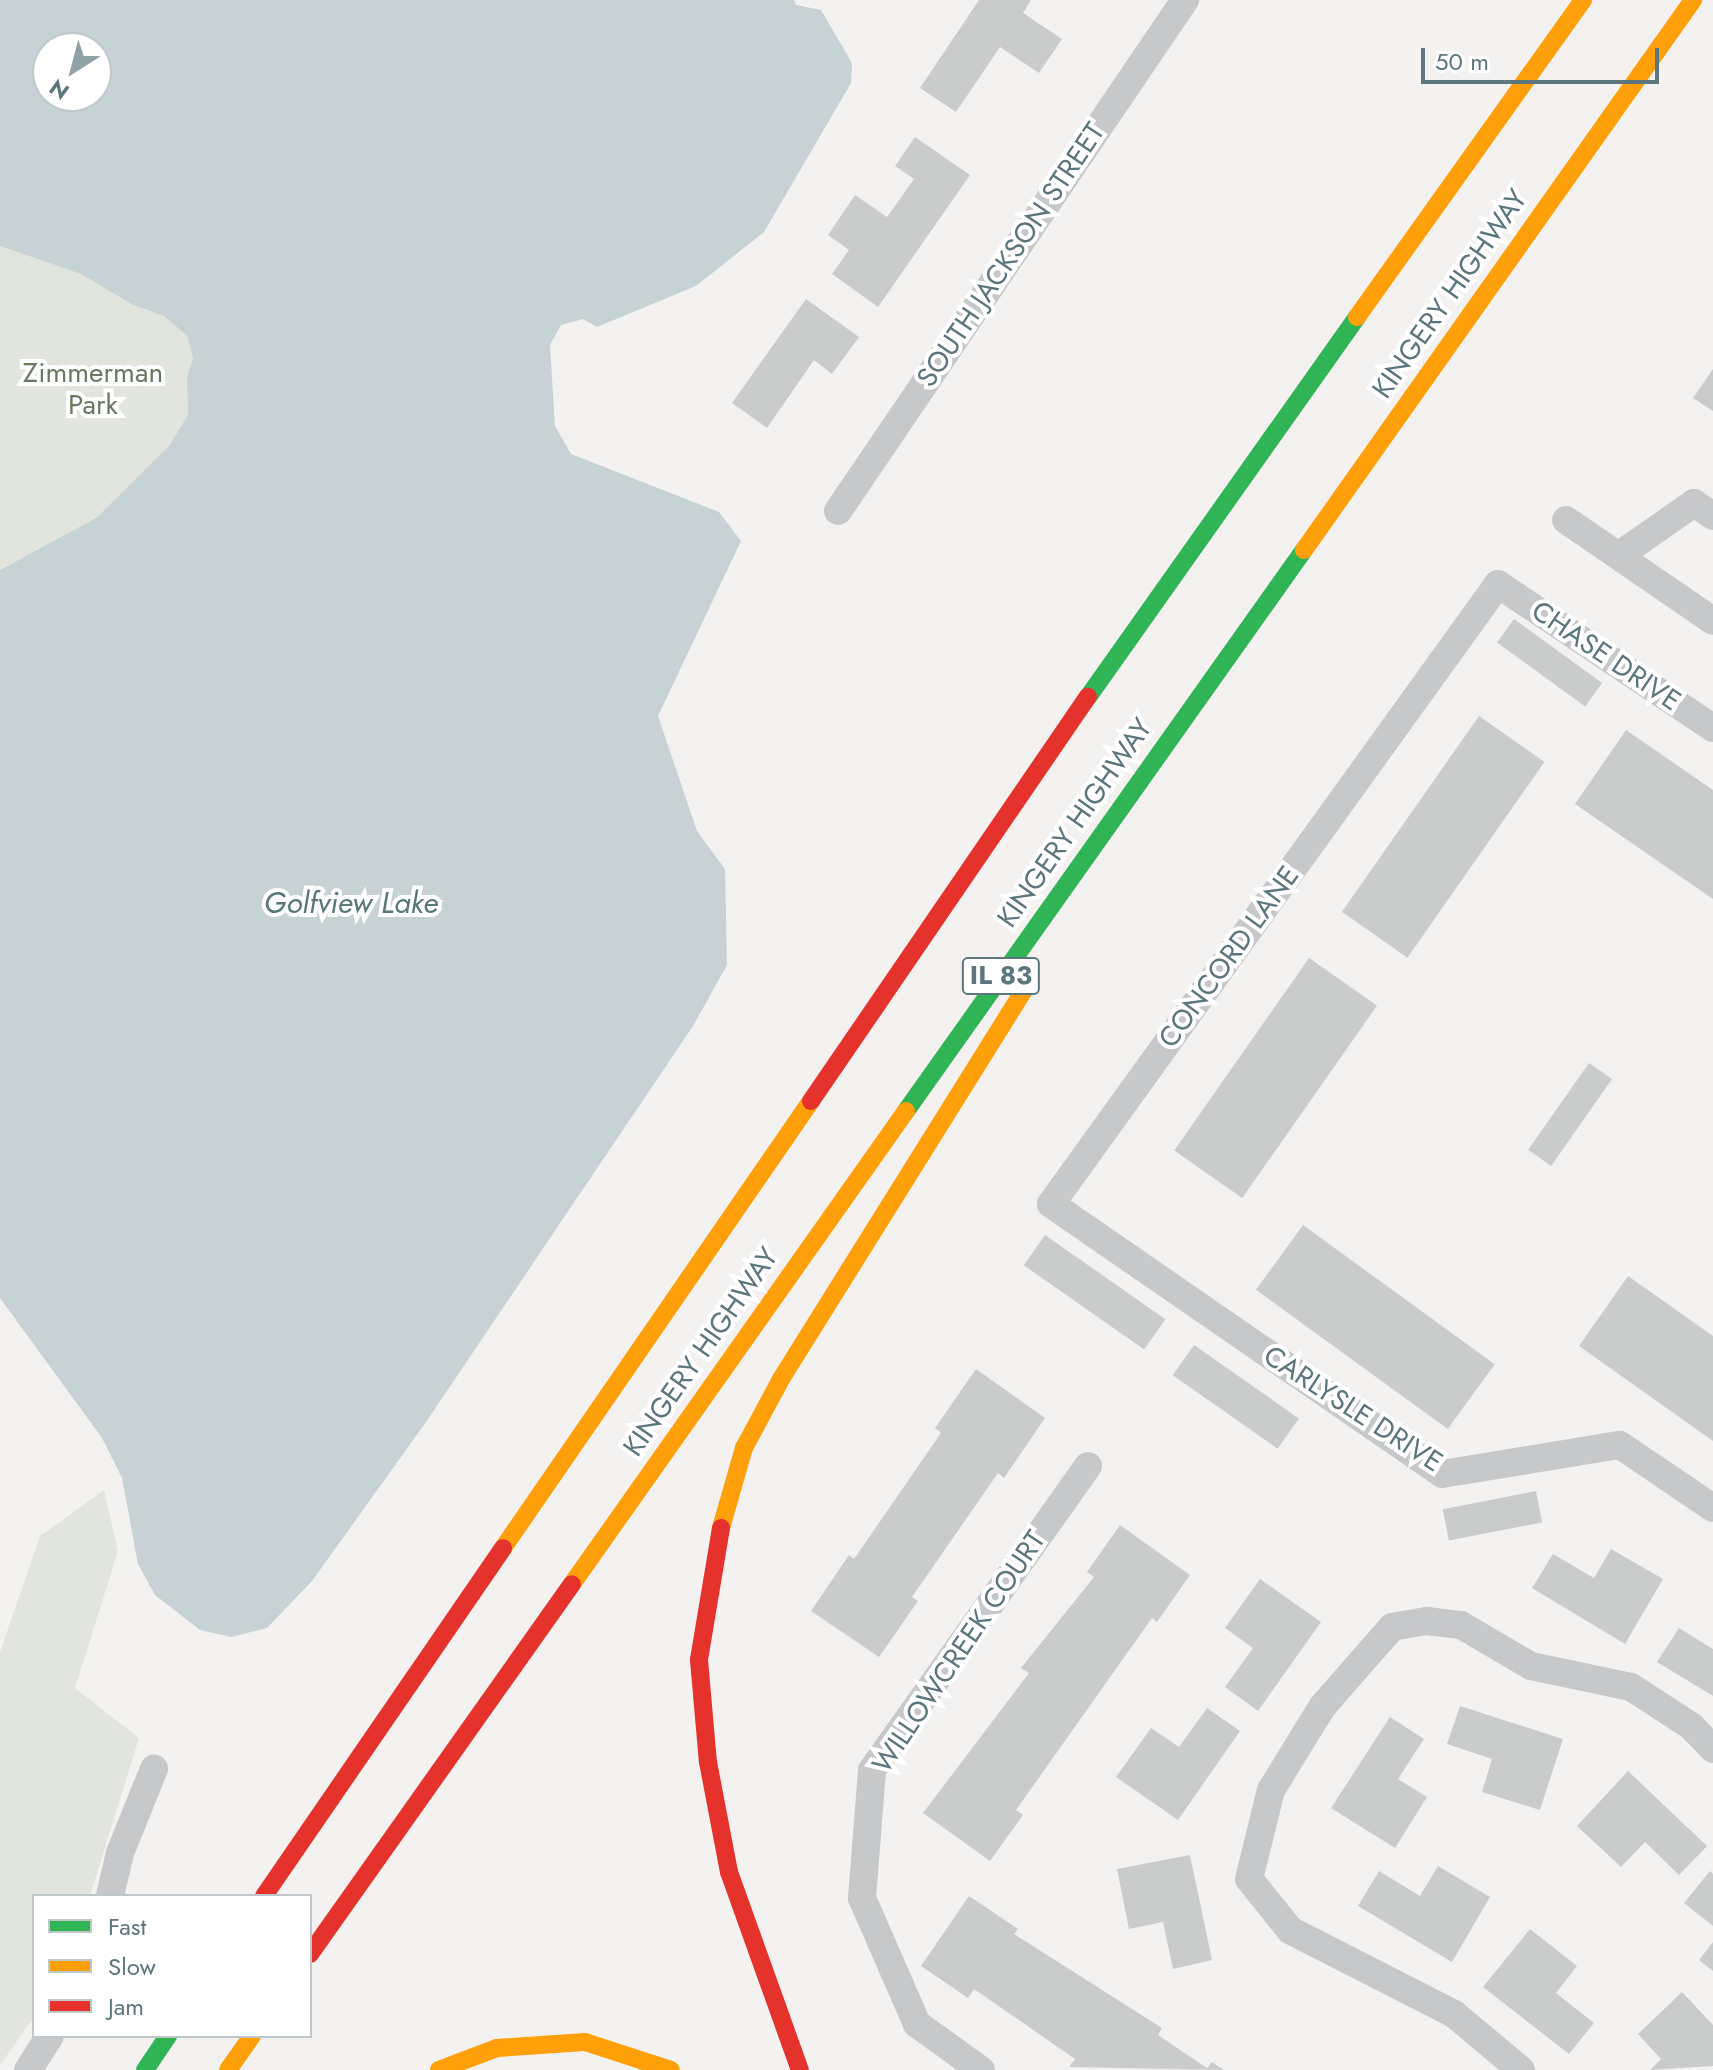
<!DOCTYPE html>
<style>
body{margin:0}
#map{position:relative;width:1713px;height:2070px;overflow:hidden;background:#f3f2f1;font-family:Jost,sans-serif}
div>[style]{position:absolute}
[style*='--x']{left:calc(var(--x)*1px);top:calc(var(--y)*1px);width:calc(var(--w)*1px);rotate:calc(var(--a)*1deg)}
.green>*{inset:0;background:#e2e4de}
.water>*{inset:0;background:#c6d2d3}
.building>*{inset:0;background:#cacccc;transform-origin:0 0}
.street>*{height:28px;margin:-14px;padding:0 14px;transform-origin:14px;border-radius:14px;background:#c7c8c9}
.fast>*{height:18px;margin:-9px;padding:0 9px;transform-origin:9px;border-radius:9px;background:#30b455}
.slow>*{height:18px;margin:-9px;padding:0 9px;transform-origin:9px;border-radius:9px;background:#ff9f0a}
.jam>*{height:18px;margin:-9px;padding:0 9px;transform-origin:9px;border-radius:9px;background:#e5322d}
span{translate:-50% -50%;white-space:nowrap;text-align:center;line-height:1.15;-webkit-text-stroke:8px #fff;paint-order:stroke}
.shield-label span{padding:2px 6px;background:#fff;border:2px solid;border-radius:6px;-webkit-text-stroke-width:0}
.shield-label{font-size:26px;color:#5d767d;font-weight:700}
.street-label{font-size:28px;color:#5d767d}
.park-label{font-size:28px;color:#6b7961}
.water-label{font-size:30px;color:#587879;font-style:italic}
.legend{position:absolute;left:32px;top:1894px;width:280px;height:144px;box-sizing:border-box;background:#fff;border:2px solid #bec8cb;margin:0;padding:10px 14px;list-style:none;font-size:24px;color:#5d767d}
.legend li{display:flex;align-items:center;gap:16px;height:40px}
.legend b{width:40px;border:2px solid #bec8cb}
.north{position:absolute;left:32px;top:32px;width:80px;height:80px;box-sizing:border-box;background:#fff;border:2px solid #bec8cb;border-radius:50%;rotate:216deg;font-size:22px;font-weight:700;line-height:32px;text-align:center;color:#5d767d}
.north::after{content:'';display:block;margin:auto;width:28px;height:36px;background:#92a1a6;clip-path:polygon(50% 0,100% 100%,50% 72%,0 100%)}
.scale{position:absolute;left:1421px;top:48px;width:238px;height:36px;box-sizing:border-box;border:4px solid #5d767d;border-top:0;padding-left:10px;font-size:24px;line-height:28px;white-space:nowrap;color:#5d767d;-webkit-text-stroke:6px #fff;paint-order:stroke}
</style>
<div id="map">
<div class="green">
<i style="clip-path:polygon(0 246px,81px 274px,133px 305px,164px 316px,187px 336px,193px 358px,187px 377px,188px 415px,169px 446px,96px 518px,0 570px)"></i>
<i style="clip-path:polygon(104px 1490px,118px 1551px,75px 1688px,139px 1738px,90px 1896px,34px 1896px,34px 2017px,0 2065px,0 1652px,40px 1536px)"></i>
</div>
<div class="water">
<i style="clip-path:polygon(evenodd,0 0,794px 0,796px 5px,821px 10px,852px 63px,851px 83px,764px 232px,696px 286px,597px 327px,583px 319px,561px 325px,550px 345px,555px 426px,571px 454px,719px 512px,741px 541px,658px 716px,697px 831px,725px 869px,727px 965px,693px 1026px,426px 1422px,312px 1581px,267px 1628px,231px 1637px,200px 1630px,155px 1595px,138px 1564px,122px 1478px,102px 1438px,0 1298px,0 570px,96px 518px,169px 446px,188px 415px,187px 377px,193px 358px,187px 336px,164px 316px,133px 305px,81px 274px,0 246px,0 0,48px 48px,96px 48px,96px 96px,48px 96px,48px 48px)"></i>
</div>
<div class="building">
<i style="clip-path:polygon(979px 0,1031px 0,1023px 13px,1062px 39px,1039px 73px,1000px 47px,956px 112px,920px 88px)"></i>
<i style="clip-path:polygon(915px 137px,970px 175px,878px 307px,832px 274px,849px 250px,828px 235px,855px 195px,887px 217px,914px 179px,895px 166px)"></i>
<i style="clip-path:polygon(806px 299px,859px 337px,832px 374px,814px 360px,767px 428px,732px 403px)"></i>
<i style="clip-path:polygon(1713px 369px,1713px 411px,1693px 398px)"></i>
<i style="left:1514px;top:619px;width:109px;height:29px;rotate:36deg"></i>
<i style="left:1479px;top:716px;width:80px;height:239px;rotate:35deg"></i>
<i style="clip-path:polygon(1626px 730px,1713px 790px,1713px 899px,1575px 804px)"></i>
<i style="left:1309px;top:958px;width:83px;height:235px;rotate:35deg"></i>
<i style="left:1589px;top:1063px;width:28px;height:106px;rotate:35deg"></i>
<i style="left:1303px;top:1225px;width:237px;height:80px;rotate:36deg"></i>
<i style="left:1045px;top:1235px;width:147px;height:37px;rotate:35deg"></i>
<i style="clip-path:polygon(1628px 1276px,1713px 1336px,1713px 1441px,1579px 1346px)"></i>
<i style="left:1194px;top:1345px;width:128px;height:37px;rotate:35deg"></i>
<i style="clip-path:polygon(976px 1369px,1045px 1418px,1004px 1478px,998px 1473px,912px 1597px,918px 1601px,879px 1657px,811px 1611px,849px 1555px,854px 1559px,941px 1433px,935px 1428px)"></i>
<i style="left:1536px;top:1491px;width:32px;height:95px;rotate:79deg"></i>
<i style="clip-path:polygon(1120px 1525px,1190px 1575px,1157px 1622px,1152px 1618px,1016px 1810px,1023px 1815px,990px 1861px,923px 1813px,1029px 1673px,1021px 1668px,1094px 1577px,1087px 1572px)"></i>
<i style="clip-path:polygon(1611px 1549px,1663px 1579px,1625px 1644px,1532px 1588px,1553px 1554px,1594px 1578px)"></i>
<i style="clip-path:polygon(1260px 1579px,1321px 1622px,1258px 1711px,1225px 1687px,1253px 1648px,1225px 1628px)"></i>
<i style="clip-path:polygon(1679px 1628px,1713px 1649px,1713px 1696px,1657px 1662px)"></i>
<i style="clip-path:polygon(1460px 1706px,1563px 1739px,1540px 1810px,1482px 1792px,1492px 1759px,1447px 1744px)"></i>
<i style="clip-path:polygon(1207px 1708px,1240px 1731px,1178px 1820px,1116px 1777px,1151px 1728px,1179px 1747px)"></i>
<i style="clip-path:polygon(1390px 1717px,1424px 1739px,1398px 1779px,1427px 1797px,1395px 1848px,1331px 1808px)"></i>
<i style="clip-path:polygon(1628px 1771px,1707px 1846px,1679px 1875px,1645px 1842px,1621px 1867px,1577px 1826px)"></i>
<i style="clip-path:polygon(1190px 1855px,1212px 1960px,1173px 1969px,1163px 1922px,1129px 1929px,1117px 1869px)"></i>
<i style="clip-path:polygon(1438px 1866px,1490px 1897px,1452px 1962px,1358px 1906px,1379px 1871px,1420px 1896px)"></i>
<i style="clip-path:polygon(1710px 1871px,1713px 1874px,1713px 1926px,1684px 1903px)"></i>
<i style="clip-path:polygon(969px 1896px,1018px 1929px,1014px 1934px,1162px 2028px,1158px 2035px,1207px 2068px,1212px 2062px,1224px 2070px,1069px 2067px,1075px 2059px,974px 1989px,968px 1998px,921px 1966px)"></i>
<i style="clip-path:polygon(1530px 1929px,1577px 1966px,1556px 1993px,1594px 2023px,1569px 2054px,1483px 1987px)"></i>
<i style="clip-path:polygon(1713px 1942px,1713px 1971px,1699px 1960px)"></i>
<i style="clip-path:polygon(1682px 1992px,1713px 2025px,1713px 2066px,1650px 2070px,1661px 2059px,1638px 2034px)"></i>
</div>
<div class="street">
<i style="--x:838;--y:511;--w:618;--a:-55.82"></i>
<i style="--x:1566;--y:520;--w:178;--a:34.5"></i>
<i style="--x:1621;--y:554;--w:89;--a:-34.9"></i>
<i style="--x:1694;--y:503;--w:23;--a:34"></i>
<i style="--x:1713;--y:728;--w:259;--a:-146.2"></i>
<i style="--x:1498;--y:584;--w:764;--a:125.79"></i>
<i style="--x:1051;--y:1204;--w:475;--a:34.6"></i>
<i style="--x:1442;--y:1474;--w:180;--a:-9.3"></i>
<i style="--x:1620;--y:1445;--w:112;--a:34.1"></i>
<i style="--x:110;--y:1896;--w:44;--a:-76.9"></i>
<i style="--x:120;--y:1853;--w:91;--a:-68"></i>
<i style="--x:28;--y:2070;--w:40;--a:-57.1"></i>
<i style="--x:981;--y:2070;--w:79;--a:-144.3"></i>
<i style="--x:917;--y:2024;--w:137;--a:-113.6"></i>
<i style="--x:862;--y:1898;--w:128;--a:-85.5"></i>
<i style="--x:872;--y:1770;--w:373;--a:-54.6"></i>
<i style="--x:1521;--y:2070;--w:87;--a:-140.1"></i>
<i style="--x:1454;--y:2014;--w:184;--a:-152.9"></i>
<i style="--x:1290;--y:1930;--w:65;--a:-128.8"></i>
<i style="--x:1249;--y:1879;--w:92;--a:-76.1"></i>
<i style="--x:1271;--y:1790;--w:97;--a:-58.4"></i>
<i style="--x:1322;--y:1707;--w:106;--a:-48.8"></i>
<i style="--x:1392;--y:1627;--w:36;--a:-10"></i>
<i style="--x:1427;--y:1621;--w:34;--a:7"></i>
<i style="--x:1461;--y:1625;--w:81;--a:30.4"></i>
<i style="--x:1531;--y:1666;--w:102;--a:11.9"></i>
<i style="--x:1631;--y:1687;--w:72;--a:33"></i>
<i style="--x:1691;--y:1726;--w:32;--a:46"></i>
</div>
<div class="fast">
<i style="--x:1088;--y:697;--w:466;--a:-54.7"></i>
<i style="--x:906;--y:1111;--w:688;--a:-54.65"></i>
<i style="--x:145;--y:2070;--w:41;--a:-55.9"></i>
</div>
<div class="slow">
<i style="--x:1357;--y:317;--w:389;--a:-54.5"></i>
<i style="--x:1304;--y:550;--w:674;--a:-54.73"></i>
<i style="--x:721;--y:1528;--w:83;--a:-74"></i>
<i style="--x:744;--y:1448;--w:78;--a:-61.8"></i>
<i style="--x:781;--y:1379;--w:469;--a:-58"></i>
<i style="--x:503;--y:1548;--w:543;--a:-55.43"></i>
<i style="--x:572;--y:1584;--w:579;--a:-54.77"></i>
<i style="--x:228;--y:2070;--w:42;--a:-54.8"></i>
<i style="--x:439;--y:2070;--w:62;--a:-20.8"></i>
<i style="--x:497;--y:2048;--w:88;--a:-3.9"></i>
<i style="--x:585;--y:2042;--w:90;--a:18"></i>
</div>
<div class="jam">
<i style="--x:811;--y:1101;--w:490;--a:-55.6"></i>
<i style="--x:721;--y:1528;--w:134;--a:99.5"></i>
<i style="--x:699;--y:1660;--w:102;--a:85"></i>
<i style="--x:708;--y:1762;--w:112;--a:79.2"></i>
<i style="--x:729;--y:1872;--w:210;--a:70.3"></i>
<i style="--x:264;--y:1896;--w:422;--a:-55.5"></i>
<i style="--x:310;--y:1954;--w:453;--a:-54.7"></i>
</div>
<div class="shield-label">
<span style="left:1001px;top:976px">IL 83</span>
</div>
<div class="street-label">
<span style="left:1011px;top:255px;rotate:-56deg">SOUTH JACKSON STREET</span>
<span style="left:1450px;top:294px;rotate:-55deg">KINGERY HIGHWAY</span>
<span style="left:1606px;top:656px;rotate:34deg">CHASE DRIVE</span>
<span style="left:1075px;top:823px;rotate:-55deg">KINGERY HIGHWAY</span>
<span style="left:1229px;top:957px;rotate:-54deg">CONCORD LANE</span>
<span style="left:701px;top:1352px;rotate:-55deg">KINGERY HIGHWAY</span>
<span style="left:1353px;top:1409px;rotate:33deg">CARLYSLE DRIVE</span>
<span style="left:959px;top:1652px;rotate:-56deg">WILLOWCREEK COURT</span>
</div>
<div class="park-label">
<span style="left:93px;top:389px">Zimmerman<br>Park</span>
</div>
<div class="water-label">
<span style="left:351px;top:903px">Golfview Lake</span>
</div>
<ul class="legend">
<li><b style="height:10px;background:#30b455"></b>Fast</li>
<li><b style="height:10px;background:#ff9f0a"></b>Slow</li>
<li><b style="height:10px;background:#e5322d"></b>Jam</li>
</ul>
<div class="north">N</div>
<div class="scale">50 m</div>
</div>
